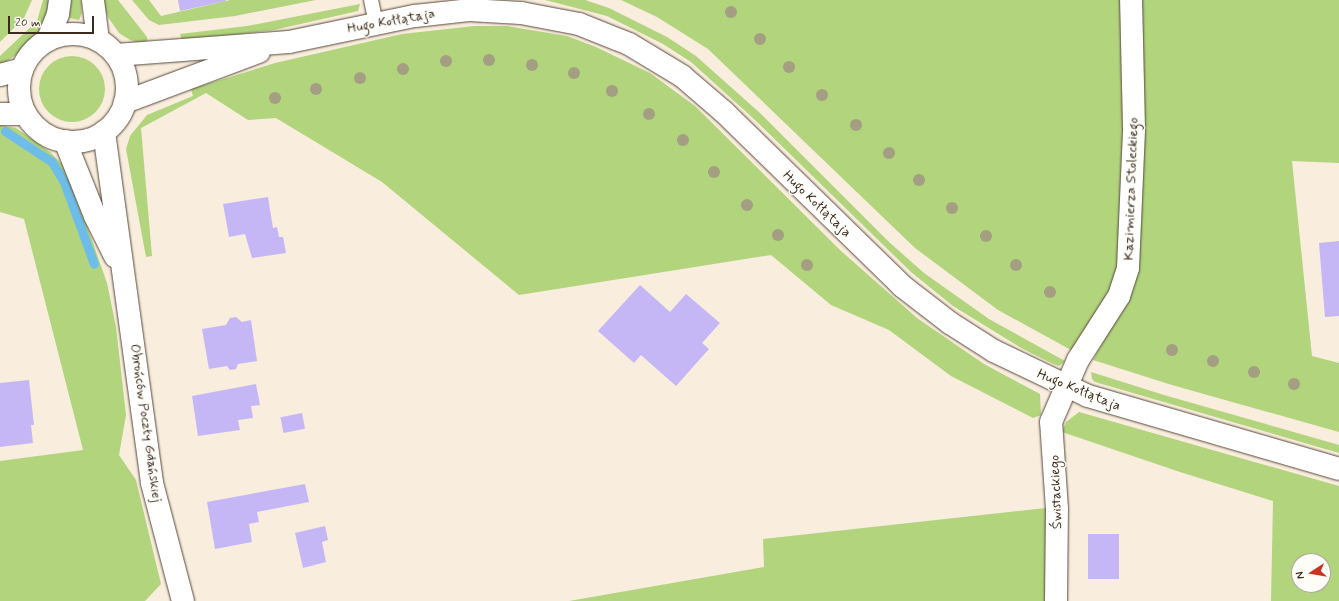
<!DOCTYPE html>
<meta charset="utf-8">
<style>
body{margin:0}
#map{position:relative;width:1339px;height:601px;overflow:hidden;background:#f9eddd;font-family:Mynerve,sans-serif}
div>[style]{position:absolute}
[style*='--x']{left:calc(var(--x)*1px);top:calc(var(--y)*1px);width:calc(var(--w)*1px);rotate:calc(var(--a)*1deg)}
.green>*{inset:0;background:#b1d47d}
.round{border-radius:50%}
.stream>*{height:9px;margin:-4.5px;padding:0 4.5px;transform-origin:4.5px;border-radius:4.5px;background:#6dbde8}
.building>*{inset:0;background:#c5b7f6;transform-origin:0 0}
.roads{filter:drop-shadow(0 0 1px #58473b) drop-shadow(0 0 1px #58473b)}
.service>*{height:14px;margin:-7px;padding:0 7px;transform-origin:7px;border-radius:7px;background:#fff}
.minor>*{height:22px;margin:-11px;padding:0 11px;transform-origin:11px;border-radius:11px;background:#fff}
.tertiary>*{height:22px;margin:-11px;padding:0 11px;transform-origin:11px;border-radius:11px;background:#fff}
.tertiary>.ring{margin:-11px;padding:0;box-sizing:content-box;background:none;border:22px solid #fff;border-radius:50%}
.trees>*{width:12px;height:12px;margin:-6px;border-radius:50%;background:#a49e83}
span{translate:-50% -50%;white-space:nowrap;text-align:center;line-height:1.15;-webkit-text-stroke:3px #fdfcf7;paint-order:stroke}
.street-label{font-size:14px;color:#3b2a1e}
.north{position:absolute;left:1291px;top:553px;width:40px;height:40px;box-sizing:border-box;background:#fdfcf7;border:1px solid #afa8a0;border-radius:50%;rotate:258deg;font-size:11px;font-weight:700;line-height:16px;text-align:center;color:#3b2a1e}
.north::after{content:'';display:block;margin:auto;width:14px;height:18px;background:#c8321e;clip-path:polygon(50% 0,100% 100%,50% 72%,0 100%)}
.scale{position:absolute;left:8px;top:16px;width:86px;height:18px;box-sizing:border-box;border:2px solid #3b2a1e;border-top:0;padding-left:5px;font-size:12px;line-height:14px;white-space:nowrap;color:#3b2a1e;-webkit-text-stroke:3px #fdfcf7;paint-order:stroke}
</style>
<div id="map">
<div class="green">
<i style="clip-path:polygon(0 0,32px 0,24px 18px,0 42px)"></i>
<i style="clip-path:polygon(43px 0,53px 0,43px 28px,16px 55px,0 66px,0 56px,37px 21px)"></i>
<i style="clip-path:polygon(71px 0,81px 0,82px 13px,79px 20px,69px 18px)"></i>
<i style="clip-path:polygon(102px 0,118px 0,147px 37px,148px 45px,130px 40px,119px 33px,108px 17px)"></i>
<i style="clip-path:polygon(132px 0,149px 0,161px 16px,230px 0,316px 0,235px 16px,159px 25px,149px 20px)"></i>
<i style="clip-path:polygon(545px 0,585px 0,609px 8px,667px 37px,696px 56px,760px 113px,889px 242px,924px 273px,989px 319px,1065px 361px,1059px 366px,1053px 364px,1023px 349px,953px 306px,911px 272px,754px 119px,691px 62px,663px 44px,607px 16px)"></i>
<i style="clip-path:polygon(621px 0,1126px 0,1123px 266px,1097px 315px,1071px 350px,998px 310px,915px 248px,708px 49px,657px 17px)"></i>
<i style="clip-path:polygon(1139px 0,1339px 0,1339px 163px,1292px 161px,1312px 356px,1339px 363px,1339px 432px,1172px 385px,1093px 360px,1125px 301px)"></i>
<i style="clip-path:polygon(360px 4px,358px 11px,274px 30px,182px 41px,180px 34px,247px 26px)"></i>
<i style="clip-path:polygon(474px 26px,507px 26px,567px 36px,596px 47px,650px 73px,695px 106px,840px 250px,917px 318px,984px 364px,1040px 394px,1041px 415px,1033px 418px,951px 376px,889px 330px,831px 305px,771px 255px,519px 295px,382px 182px,276px 118px,248px 120px,206px 93px,141px 128px,152px 256px,146px 257px,126px 149px,130px 136px,147px 115px,193px 96px,191px 89px,275px 63px,402px 34px)"></i>
<i class="round" style="left:39px;top:56px;width:66px;height:66px"></i>
<i style="clip-path:polygon(0 125px,16px 128px,50px 152px,62px 164px,75px 191px,107px 283px,116px 327px,126px 415px,119px 455px,136px 480px,161px 584px,145px 601px,0 601px,0 461px,83px 450px,24px 219px,0 212px)"></i>
<i style="clip-path:polygon(1091px 372px,1164px 395px,1339px 445px,1339px 453px,1095px 382px,1092px 379px)"></i>
<i style="clip-path:polygon(evenodd,1079px 412px,1339px 486px,1339px 601px,1271px 601px,1273px 501px,1180px 472px,1062px 432px,1066px 422px,1079px 412px,1299px 561px,1323px 561px,1323px 585px,1299px 585px,1299px 561px)"></i>
<i style="clip-path:polygon(1046px 508px,1049px 527px,1051px 601px,569px 601px,764px 567px,763px 539px)"></i>
</div>
<div class="stream">
<i style="--x:5;--y:131;--w:56;--a:33.4"></i>
<i style="--x:52;--y:162;--w:23;--a:59"></i>
<i style="--x:64;--y:182;--w:87;--a:69.9"></i>
</div>
<div class="building">
<i style="clip-path:polygon(178px 0,226px 0,226px 1px,180px 11px)"></i>
<i style="clip-path:polygon(268px 197px,273px 228px,277px 227px,279px 237px,283px 237px,286px 253px,252px 258px,245px 234px,229px 237px,223px 204px)"></i>
<i style="clip-path:polygon(1339px 241px,1339px 316px,1325px 317px,1319px 243px)"></i>
<i style="clip-path:polygon(640px 285px,670px 312px,686px 294px,720px 323px,702px 343px,709px 349px,676px 386px,641px 355px,634px 363px,598px 331px)"></i>
<i style="clip-path:polygon(236px 317px,242px 322px,251px 320px,257px 361px,238px 364px,236px 369px,230px 370px,227px 366px,209px 369px,202px 329px,226px 325px,230px 318px)"></i>
<i style="clip-path:polygon(29px 380px,34px 425px,31px 425px,33px 443px,0 447px,0 383px)"></i>
<i style="clip-path:polygon(256px 384px,260px 405px,251px 406px,253px 418px,238px 420px,240px 430px,198px 436px,192px 396px)"></i>
<i style="left:302px;top:413px;width:16px;height:22px;rotate:79deg"></i>
<i style="clip-path:polygon(305px 484px,309px 502px,257px 512px,259px 522px,249px 524px,252px 542px,215px 549px,207px 502px)"></i>
<i style="clip-path:polygon(325px 526px,328px 540px,322px 542px,326px 562px,303px 568px,295px 533px)"></i>
<i style="left:1088px;top:534px;width:31px;height:45px"></i>
</div>
<div class="roads">
<div class="service">
<i style="--x:371;--y:0;--w:24;--a:78"></i>
</div>
<div class="minor">
<i style="--x:1056;--y:601;--w:92;--a:-89.4"></i>
<i style="--x:1057;--y:509;--w:87;--a:-93.9"></i>
<i style="--x:1051;--y:422;--w:68;--a:-66.5"></i>
<i style="--x:1078;--y:360;--w:76;--a:-57.4"></i>
<i style="--x:1119;--y:296;--w:29;--a:-72"></i>
<i style="--x:1128;--y:268;--w:139;--a:-87.5"></i>
<i style="--x:1134;--y:129;--w:129;--a:-91.3"></i>
</div>
<div class="tertiary">
<i style="--x:93;--y:0;--w:39;--a:83"></i>
<i class="ring" style="left:19px;top:34px;width:86px;height:86px"></i>
<i style="--x:48;--y:39;--w:27;--a:-68"></i>
<i style="--x:58;--y:14;--w:14;--a:-82"></i>
<i style="--x:116;--y:55;--w:173;--a:-4.3"></i>
<i style="--x:289;--y:42;--w:129;--a:-11.7"></i>
<i style="--x:415;--y:16;--w:54;--a:-6.3"></i>
<i style="--x:469;--y:10;--w:52;--a:3.3"></i>
<i style="--x:521;--y:13;--w:59;--a:10.7"></i>
<i style="--x:579;--y:24;--w:54;--a:21.8"></i>
<i style="--x:629;--y:44;--w:62;--a:31.1"></i>
<i style="--x:682;--y:76;--w:55;--a:40.6"></i>
<i style="--x:724;--y:112;--w:249;--a:44.3"></i>
<i style="--x:902;--y:286;--w:61;--a:37.6"></i>
<i style="--x:950;--y:323;--w:52;--a:32.5"></i>
<i style="--x:994;--y:351;--w:104;--a:25.6"></i>
<i style="--x:1088;--y:396;--w:261;--a:16.2"></i>
<i style="--x:0;--y:75;--w:23;--a:-15"></i>
<i style="--x:125;--y:102;--w:143;--a:-20.5"></i>
<i style="--x:0;--y:114;--w:25;--a:0"></i>
<i style="--x:104;--y:132;--w:354;--a:82.2"></i>
<i style="--x:152;--y:483;--w:122;--a:75.3"></i>
<i style="--x:65;--y:141;--w:81;--a:68.2"></i>
<i style="--x:95;--y:216;--w:45;--a:63.4"></i>
</div>
</div>
<div class="trees">
<i style="left:731px;top:12px"></i>
<i style="left:760px;top:39px"></i>
<i style="left:489px;top:60px"></i>
<i style="left:446px;top:61px"></i>
<i style="left:532px;top:65px"></i>
<i style="left:789px;top:67px"></i>
<i style="left:403px;top:69px"></i>
<i style="left:574px;top:73px"></i>
<i style="left:360px;top:78px"></i>
<i style="left:316px;top:89px"></i>
<i style="left:612px;top:91px"></i>
<i style="left:822px;top:95px"></i>
<i style="left:275px;top:98px"></i>
<i style="left:649px;top:114px"></i>
<i style="left:856px;top:125px"></i>
<i style="left:683px;top:140px"></i>
<i style="left:889px;top:153px"></i>
<i style="left:714px;top:172px"></i>
<i style="left:919px;top:180px"></i>
<i style="left:747px;top:205px"></i>
<i style="left:952px;top:208px"></i>
<i style="left:778px;top:235px"></i>
<i style="left:986px;top:236px"></i>
<i style="left:807px;top:265px"></i>
<i style="left:1016px;top:265px"></i>
<i style="left:1050px;top:292px"></i>
<i style="left:1172px;top:350px"></i>
<i style="left:1213px;top:361px"></i>
<i style="left:1254px;top:372px"></i>
<i style="left:1294px;top:384px"></i>
</div>
<div class="street-label">
<span style="left:391px;top:21px;rotate:-10deg">Hugo Kołłątaja</span>
<span style="left:1131px;top:189px;rotate:-88deg">Kazimierza Stoleckiego</span>
<span style="left:817px;top:204px;rotate:44deg">Hugo Kołłątaja</span>
<span style="left:1079px;top:390px;rotate:22deg">Hugo Kołłątaja</span>
<span style="left:146px;top:423px;rotate:82deg">Obrońców Poczty Gdańskiej</span>
<span style="left:1056px;top:492px;rotate:-92deg">Świstackiego</span>
</div>
<div class="north">N</div>
<div class="scale">20 m</div>
</div>
